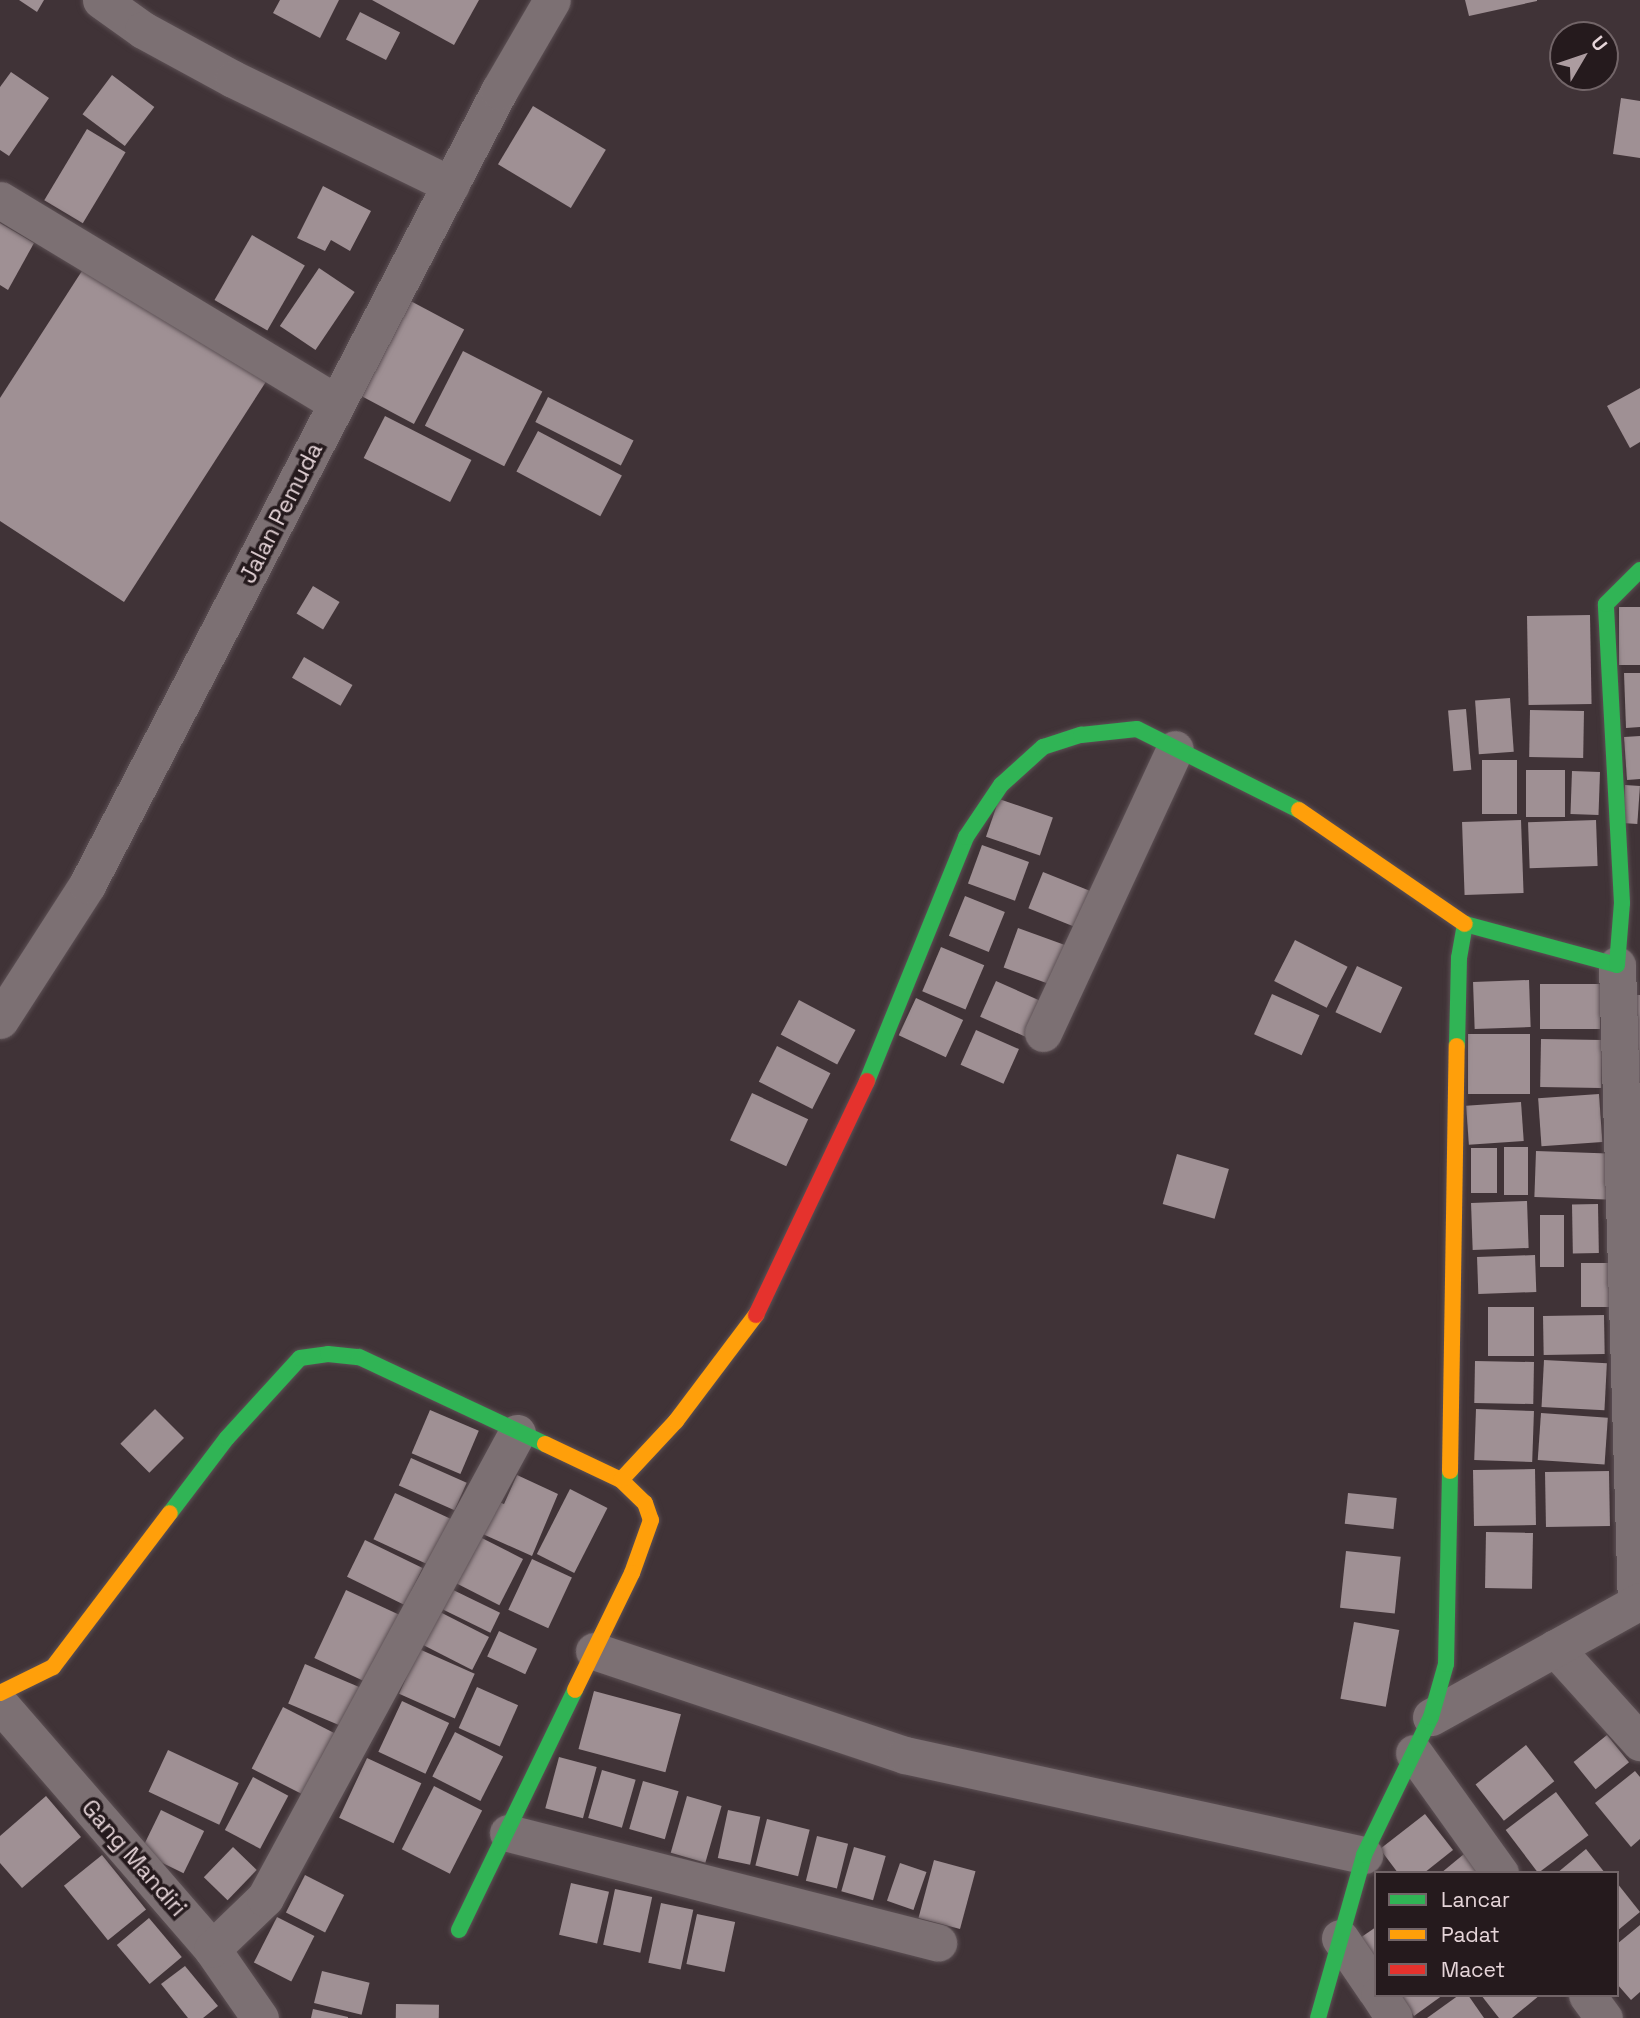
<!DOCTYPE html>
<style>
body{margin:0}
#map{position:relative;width:1640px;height:2018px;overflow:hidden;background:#403337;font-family:"Space Grotesk",sans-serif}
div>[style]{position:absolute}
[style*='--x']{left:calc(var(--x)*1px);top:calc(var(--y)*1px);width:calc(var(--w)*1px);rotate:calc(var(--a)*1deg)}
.building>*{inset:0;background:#9f9094;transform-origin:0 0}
.roads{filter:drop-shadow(0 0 2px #5c5054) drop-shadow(0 0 2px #5c5054)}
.street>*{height:37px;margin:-18.5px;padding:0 18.5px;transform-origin:18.5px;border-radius:18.5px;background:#7c7073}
.fast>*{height:16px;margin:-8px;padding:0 8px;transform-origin:8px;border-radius:8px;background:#30b455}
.slow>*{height:16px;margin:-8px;padding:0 8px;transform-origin:8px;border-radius:8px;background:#ff9f0a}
.jam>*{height:16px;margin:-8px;padding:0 8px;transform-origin:8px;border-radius:8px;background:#e5322d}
span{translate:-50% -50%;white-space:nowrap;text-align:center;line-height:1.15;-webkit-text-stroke:7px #251a1d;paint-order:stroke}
.street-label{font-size:23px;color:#e6d5d9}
.legend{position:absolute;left:1374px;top:1871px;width:245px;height:126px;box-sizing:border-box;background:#251a1d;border:2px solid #726568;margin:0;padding:9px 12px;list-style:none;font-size:21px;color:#e6d5d9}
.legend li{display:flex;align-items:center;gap:14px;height:35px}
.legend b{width:35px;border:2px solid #726568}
.north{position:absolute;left:1549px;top:21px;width:70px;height:70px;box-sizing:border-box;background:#251a1d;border:2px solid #726568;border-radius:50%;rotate:51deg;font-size:19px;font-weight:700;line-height:28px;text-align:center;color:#e6d5d9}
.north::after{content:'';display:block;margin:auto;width:24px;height:32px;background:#ac9ca0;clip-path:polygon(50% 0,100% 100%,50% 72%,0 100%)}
</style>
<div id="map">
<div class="building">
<i style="clip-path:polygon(19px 0,44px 0,37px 12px)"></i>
<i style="clip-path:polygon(280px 0,339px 0,320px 38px,273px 13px)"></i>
<i style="clip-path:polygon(372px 0,479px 0,454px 45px)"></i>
<i style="clip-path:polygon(1465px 0,1537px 0,1537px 1px,1469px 16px)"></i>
<i style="left:360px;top:12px;width:45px;height:31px;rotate:27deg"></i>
<i style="clip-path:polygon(11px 72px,49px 98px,9px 156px,0 150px,0 87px)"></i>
<i style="left:112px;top:75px;width:53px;height:49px;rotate:37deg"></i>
<i style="clip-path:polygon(1621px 98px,1640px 101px,1640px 158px,1613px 154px)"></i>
<i style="left:533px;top:106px;width:85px;height:68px;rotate:31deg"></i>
<i style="left:87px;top:129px;width:45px;height:83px;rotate:31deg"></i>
<i style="clip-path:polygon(323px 186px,371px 211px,350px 251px,331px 240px,325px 251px,297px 238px)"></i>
<i style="clip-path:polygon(0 223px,34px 243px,8px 290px,0 285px)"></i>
<i style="left:252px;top:235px;width:61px;height:75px;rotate:30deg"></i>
<i style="clip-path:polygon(89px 260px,269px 377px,124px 602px,0 521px,0 398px)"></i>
<i style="left:319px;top:268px;width:43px;height:70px;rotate:34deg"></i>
<i style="left:405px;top:298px;width:67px;height:107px;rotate:28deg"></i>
<i style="left:463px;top:351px;width:89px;height:84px;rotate:27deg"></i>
<i style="clip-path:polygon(1640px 388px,1640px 442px,1630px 448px,1607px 406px)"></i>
<i style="left:548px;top:397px;width:96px;height:28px;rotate:27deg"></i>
<i style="left:385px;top:416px;width:97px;height:47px;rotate:27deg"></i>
<i style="left:538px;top:431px;width:95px;height:46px;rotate:28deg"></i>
<i style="left:313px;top:586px;width:31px;height:32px;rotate:31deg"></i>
<i style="left:1640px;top:607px;width:58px;height:21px;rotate:90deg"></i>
<i style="left:1590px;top:615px;width:89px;height:63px;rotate:89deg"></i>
<i style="left:304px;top:657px;width:56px;height:24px;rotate:30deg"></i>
<i style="clip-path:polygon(1624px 673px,1640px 673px,1640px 727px,1626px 728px)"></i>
<i style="left:1510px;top:698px;width:54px;height:35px;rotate:86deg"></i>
<i style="left:1466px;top:709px;width:61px;height:18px;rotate:85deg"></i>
<i style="left:1530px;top:710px;width:54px;height:47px;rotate:1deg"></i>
<i style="clip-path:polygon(1640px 736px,1640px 779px,1627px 780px,1624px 737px)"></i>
<i style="left:1482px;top:760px;width:35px;height:54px"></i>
<i style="left:1526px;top:770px;width:39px;height:47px"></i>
<i style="left:1572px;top:771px;width:28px;height:43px;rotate:2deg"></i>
<i style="left:1625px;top:785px;width:15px;height:38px;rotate:4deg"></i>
<i style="left:999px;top:799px;width:57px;height:40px;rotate:19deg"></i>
<i style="left:1521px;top:820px;width:73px;height:59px;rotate:88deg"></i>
<i style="left:1596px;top:820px;width:46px;height:68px;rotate:88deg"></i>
<i style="left:982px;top:845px;width:50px;height:41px;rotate:20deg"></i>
<i style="left:1043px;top:872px;width:51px;height:39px;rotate:22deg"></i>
<i style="left:965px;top:896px;width:43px;height:43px;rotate:22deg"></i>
<i style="left:1018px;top:928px;width:55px;height:42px;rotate:20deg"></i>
<i style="left:1295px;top:940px;width:59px;height:46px;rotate:27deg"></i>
<i style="left:941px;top:947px;width:47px;height:48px;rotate:23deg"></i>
<i style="left:1357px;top:966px;width:50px;height:51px;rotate:25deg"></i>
<i style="left:1529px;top:980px;width:47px;height:56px;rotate:88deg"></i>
<i style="left:996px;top:981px;width:52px;height:39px;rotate:24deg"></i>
<i style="left:1600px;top:984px;width:45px;height:60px;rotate:90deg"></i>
<i style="left:1272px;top:994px;width:52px;height:44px;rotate:24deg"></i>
<i style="clip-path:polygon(1632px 995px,1640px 995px,1640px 1099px,1629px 1099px)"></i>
<i style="left:916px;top:998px;width:52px;height:41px;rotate:25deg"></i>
<i style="left:799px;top:1000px;width:64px;height:39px;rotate:28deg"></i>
<i style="left:976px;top:1030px;width:47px;height:38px;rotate:24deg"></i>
<i style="left:1468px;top:1034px;width:62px;height:60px"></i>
<i style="left:1541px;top:1039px;width:61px;height:48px;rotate:1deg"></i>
<i style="left:777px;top:1046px;width:60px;height:40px;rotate:27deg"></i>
<i style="left:752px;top:1093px;width:62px;height:52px;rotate:25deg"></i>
<i style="left:1599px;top:1094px;width:48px;height:61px;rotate:86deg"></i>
<i style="left:1521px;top:1102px;width:39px;height:55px;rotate:86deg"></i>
<i style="left:1504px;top:1147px;width:24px;height:48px"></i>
<i style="left:1471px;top:1148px;width:26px;height:45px"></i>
<i style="left:1536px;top:1151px;width:72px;height:46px;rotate:2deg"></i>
<i style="left:1177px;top:1154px;width:54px;height:52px;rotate:16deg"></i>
<i style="left:1527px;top:1201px;width:47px;height:56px;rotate:88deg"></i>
<i style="left:1598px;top:1204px;width:49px;height:26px;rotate:89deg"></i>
<i style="left:1540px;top:1215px;width:24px;height:52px"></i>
<i style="left:1535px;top:1255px;width:37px;height:58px;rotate:88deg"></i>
<i style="left:1581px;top:1263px;width:29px;height:44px"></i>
<i style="left:1488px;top:1307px;width:46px;height:49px"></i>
<i style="left:1604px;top:1315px;width:39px;height:61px;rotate:89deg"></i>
<i style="left:1544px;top:1360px;width:63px;height:47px;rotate:3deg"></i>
<i style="left:1475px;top:1361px;width:59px;height:42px;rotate:1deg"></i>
<i style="left:155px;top:1409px;width:41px;height:49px;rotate:45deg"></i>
<i style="left:1476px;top:1409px;width:58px;height:51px;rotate:2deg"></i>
<i style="left:430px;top:1410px;width:53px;height:47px;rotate:23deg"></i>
<i style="left:1541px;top:1413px;width:67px;height:47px;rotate:4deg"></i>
<i style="left:411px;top:1458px;width:61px;height:30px;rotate:24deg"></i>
<i style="left:1535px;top:1469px;width:56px;height:62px;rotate:89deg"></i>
<i style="left:1609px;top:1471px;width:55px;height:64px;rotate:89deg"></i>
<i style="clip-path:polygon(517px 1475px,558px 1494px,532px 1556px,476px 1531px,491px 1499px,504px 1504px)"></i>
<i style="left:570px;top:1489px;width:42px;height:73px;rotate:27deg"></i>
<i style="left:395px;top:1493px;width:63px;height:51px;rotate:25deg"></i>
<i style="left:1348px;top:1493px;width:49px;height:31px;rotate:6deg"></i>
<i style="left:1486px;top:1532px;width:47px;height:56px;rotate:1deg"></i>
<i style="left:474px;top:1534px;width:55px;height:52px;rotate:27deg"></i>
<i style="left:365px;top:1540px;width:64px;height:41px;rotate:26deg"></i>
<i style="left:1346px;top:1551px;width:55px;height:57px;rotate:6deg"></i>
<i style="left:532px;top:1559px;width:44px;height:56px;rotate:25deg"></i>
<i style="left:447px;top:1587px;width:59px;height:22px;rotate:26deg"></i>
<i style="left:346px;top:1590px;width:64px;height:75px;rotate:25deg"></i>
<i style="left:440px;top:1612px;width:55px;height:37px;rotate:27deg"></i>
<i style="left:1354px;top:1622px;width:46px;height:78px;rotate:10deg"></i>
<i style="left:499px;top:1631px;width:42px;height:28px;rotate:25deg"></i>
<i style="left:419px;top:1649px;width:61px;height:49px;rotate:24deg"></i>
<i style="left:305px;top:1664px;width:69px;height:43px;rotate:23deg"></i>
<i style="left:477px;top:1687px;width:45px;height:45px;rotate:24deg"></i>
<i style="left:594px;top:1691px;width:90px;height:60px;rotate:15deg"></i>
<i style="left:402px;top:1701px;width:52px;height:56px;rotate:25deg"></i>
<i style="left:283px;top:1707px;width:69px;height:69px;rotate:27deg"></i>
<i style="left:455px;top:1732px;width:54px;height:50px;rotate:27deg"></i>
<i style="left:1607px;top:1735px;width:35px;height:43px;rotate:51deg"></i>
<i style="left:1526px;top:1745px;width:46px;height:64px;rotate:52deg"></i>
<i style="left:168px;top:1750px;width:78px;height:46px;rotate:25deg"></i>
<i style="left:559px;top:1757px;width:39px;height:53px;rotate:15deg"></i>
<i style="left:367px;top:1758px;width:60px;height:66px;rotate:25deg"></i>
<i style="left:602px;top:1770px;width:35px;height:50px;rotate:16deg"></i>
<i style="clip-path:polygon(1635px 1771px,1640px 1777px,1640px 1839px,1631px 1847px,1595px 1803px)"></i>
<i style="left:253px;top:1777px;width:40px;height:60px;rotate:28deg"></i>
<i style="left:643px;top:1781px;width:37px;height:50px;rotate:16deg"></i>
<i style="left:434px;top:1786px;width:54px;height:71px;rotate:27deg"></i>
<i style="left:1556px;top:1792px;width:54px;height:63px;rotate:53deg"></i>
<i style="clip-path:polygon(46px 1796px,81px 1837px,22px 1888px,0 1863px,0 1836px)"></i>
<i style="left:687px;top:1796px;width:36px;height:59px;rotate:16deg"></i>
<i style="left:161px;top:1810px;width:48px;height:47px;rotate:26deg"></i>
<i style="left:728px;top:1810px;width:33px;height:49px;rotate:12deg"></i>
<i style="clip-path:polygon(1425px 1814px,1453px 1850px,1424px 1873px,1398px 1873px,1380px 1849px)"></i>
<i style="left:767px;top:1819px;width:44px;height:48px;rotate:14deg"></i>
<i style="left:817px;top:1836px;width:32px;height:46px;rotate:14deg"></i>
<i style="left:233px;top:1847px;width:33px;height:42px;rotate:44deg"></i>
<i style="left:854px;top:1847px;width:33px;height:46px;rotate:16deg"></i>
<i style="clip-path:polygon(1586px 1849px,1605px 1873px,1557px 1873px)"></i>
<i style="clip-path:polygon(1464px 1854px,1479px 1873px,1441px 1873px)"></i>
<i style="left:102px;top:1855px;width:70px;height:49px;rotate:51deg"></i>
<i style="left:934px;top:1860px;width:43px;height:60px;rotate:15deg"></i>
<i style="left:900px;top:1863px;width:28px;height:40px;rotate:19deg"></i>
<i style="left:305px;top:1875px;width:44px;height:42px;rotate:27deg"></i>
<i style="left:571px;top:1883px;width:39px;height:53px;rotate:13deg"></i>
<i style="clip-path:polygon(1617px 1883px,1640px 1912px,1617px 1931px)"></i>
<i style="left:615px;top:1889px;width:38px;height:57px;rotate:12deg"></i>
<i style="left:661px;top:1903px;width:33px;height:61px;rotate:12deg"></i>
<i style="left:697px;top:1914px;width:39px;height:51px;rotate:12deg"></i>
<i style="left:277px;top:1917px;width:42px;height:51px;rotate:27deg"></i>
<i style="left:149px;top:1918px;width:51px;height:42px;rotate:50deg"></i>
<i style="clip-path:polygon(1640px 1925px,1640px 1992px,1631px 2000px,1617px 1984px,1617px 1944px)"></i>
<i style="clip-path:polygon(1376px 1927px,1376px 1958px,1360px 1938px)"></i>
<i style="clip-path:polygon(185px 1966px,218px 2006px,203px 2018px,188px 2018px,161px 1984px)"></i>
<i style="left:322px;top:1971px;width:49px;height:33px;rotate:14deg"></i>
<i style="clip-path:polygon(1398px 1995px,1443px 1995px,1414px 2016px)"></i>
<i style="clip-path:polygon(1459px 1995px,1468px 1995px,1484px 2018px,1427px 2018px)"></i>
<i style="clip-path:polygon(1481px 1995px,1540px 1995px,1512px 2018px,1499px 2018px)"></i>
<i style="left:396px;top:2004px;width:43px;height:14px;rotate:1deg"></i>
<i style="clip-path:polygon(313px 2009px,348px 2017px,348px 2018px,311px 2018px)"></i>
</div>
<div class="roads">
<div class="street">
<i style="--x:101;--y:0;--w:52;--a:35.5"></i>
<i style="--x:143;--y:30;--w:102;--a:28.6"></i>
<i style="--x:233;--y:79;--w:242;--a:25.9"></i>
<i style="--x:0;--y:200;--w:393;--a:31.1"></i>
<i style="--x:1617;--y:965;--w:639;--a:88.3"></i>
<i style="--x:0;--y:1020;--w:161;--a:-57.2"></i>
<i style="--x:87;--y:885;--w:895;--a:-62.58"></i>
<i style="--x:499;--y:91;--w:105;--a:-59.8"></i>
<i style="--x:1043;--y:1033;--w:313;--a:-65.1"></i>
<i style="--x:1555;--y:1648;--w:127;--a:47.9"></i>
<i style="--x:594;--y:1651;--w:328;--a:18.5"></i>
<i style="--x:905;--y:1755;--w:470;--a:12.3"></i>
<i style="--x:0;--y:1704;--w:324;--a:49.1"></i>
<i style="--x:212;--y:1949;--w:84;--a:55.2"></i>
<i style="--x:1431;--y:1717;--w:239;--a:-29"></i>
<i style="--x:1414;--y:1753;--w:148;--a:54.4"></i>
<i style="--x:508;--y:1833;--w:444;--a:14.3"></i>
<i style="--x:1340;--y:1938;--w:64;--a:55.8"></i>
<i style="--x:212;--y:1949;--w:74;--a:-43.9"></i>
<i style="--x:265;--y:1898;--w:529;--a:-61.55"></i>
<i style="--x:1379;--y:1995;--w:27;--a:57"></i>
<i style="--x:1587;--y:1995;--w:29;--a:54"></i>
</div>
<div class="fast">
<i style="--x:1457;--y:1046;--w:88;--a:-88.7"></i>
<i style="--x:1459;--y:958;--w:35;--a:-80"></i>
<i style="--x:1465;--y:924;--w:157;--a:15.1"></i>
<i style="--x:1617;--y:965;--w:62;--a:-85.4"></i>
<i style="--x:1622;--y:903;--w:299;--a:-93.1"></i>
<i style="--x:1606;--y:604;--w:48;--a:-45"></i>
<i style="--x:867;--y:1081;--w:263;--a:-67.9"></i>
<i style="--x:966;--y:837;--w:63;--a:-56.1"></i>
<i style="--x:1001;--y:785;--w:57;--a:-42.1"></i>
<i style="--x:1043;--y:747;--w:40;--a:-18"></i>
<i style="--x:1081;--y:735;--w:56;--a:-6.1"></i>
<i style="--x:1137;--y:729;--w:181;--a:26.6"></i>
<i style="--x:170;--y:1513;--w:94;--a:-52.8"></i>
<i style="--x:227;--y:1438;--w:108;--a:-47.6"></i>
<i style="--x:300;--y:1358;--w:28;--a:-8"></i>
<i style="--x:328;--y:1354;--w:31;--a:6"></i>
<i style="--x:359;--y:1357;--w:205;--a:25.1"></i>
<i style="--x:459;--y:1930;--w:267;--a:-64.2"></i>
<i style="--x:1318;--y:2018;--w:169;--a:-74.2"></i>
<i style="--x:1364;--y:1855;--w:153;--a:-64.1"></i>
<i style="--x:1431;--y:1717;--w:55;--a:-74.2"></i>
<i style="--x:1446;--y:1664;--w:193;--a:-88.8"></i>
</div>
<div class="slow">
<i style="--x:1299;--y:810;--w:201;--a:34.5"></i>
<i style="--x:545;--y:1444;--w:84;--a:25.3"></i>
<i style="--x:621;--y:1480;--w:33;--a:44"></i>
<i style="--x:645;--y:1503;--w:18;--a:71"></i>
<i style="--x:651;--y:1520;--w:56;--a:109.7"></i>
<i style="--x:632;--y:1573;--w:130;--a:116"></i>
<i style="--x:1450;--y:1471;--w:425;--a:-89.1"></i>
<i style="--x:621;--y:1480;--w:81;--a:-47"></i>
<i style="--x:676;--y:1421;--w:133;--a:-53"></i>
<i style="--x:0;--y:1693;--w:59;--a:-26.1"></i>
<i style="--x:53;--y:1667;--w:193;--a:-52.8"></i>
</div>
<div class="jam">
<i style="--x:756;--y:1315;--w:259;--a:-64.6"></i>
</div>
</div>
<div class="street-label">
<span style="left:281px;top:513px;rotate:-63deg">Jalan Pemuda</span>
<span style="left:134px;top:1858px;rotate:49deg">Gang Mandiri</span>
</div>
<ul class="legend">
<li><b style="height:9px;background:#30b455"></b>Lancar</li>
<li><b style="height:9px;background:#ff9f0a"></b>Padat</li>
<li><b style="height:9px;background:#e5322d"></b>Macet</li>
</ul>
<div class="north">U</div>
</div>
